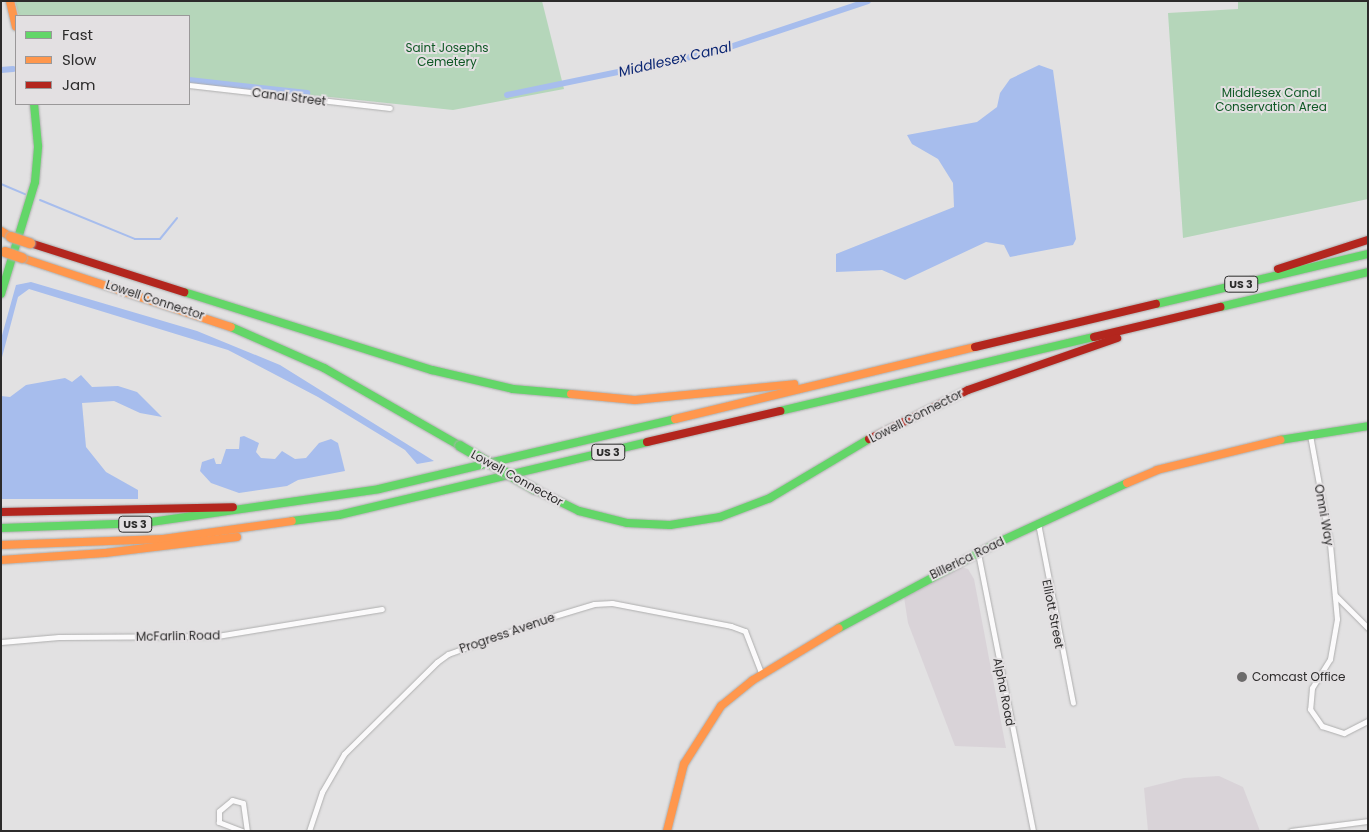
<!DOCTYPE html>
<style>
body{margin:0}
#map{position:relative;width:1369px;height:832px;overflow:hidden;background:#e2e1e2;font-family:Poppins,sans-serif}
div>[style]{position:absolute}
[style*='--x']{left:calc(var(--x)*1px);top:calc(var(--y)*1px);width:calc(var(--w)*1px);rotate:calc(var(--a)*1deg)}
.built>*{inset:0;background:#d9d3d8}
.green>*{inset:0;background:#b5d6ba}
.water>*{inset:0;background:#a7bded}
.stream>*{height:2px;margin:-1px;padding:0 1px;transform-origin:1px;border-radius:1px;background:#a7bded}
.canal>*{height:6px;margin:-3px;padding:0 3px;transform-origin:3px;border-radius:3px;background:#a7bded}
.roads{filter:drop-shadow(0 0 1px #aeaeae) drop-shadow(0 0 1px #aeaeae)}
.street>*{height:5px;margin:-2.5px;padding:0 2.5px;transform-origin:2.5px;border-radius:2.5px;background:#fbfafb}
.fast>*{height:8px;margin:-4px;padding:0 4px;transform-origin:4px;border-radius:4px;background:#63d668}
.slow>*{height:8px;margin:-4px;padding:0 4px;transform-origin:4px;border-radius:4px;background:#ff974d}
.jam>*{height:8px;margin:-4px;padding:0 4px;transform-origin:4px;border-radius:4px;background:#b3261e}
.bridges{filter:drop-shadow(0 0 1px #aeaeae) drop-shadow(0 0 1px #aeaeae)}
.fast-bridge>*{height:10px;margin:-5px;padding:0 5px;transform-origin:5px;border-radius:5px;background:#63d668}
.slow-bridge>*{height:10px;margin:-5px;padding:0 5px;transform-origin:5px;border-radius:5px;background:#ff974d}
.dots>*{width:14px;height:14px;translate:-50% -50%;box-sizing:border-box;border:2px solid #e3e0e2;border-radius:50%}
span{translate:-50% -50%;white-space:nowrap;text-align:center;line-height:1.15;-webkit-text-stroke:4px #e3e0e2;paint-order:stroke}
.shield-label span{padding:1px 4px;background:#e3e0e2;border:1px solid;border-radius:4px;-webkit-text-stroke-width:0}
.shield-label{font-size:11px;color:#2c2b2b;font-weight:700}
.park-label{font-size:12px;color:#0f5825}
.street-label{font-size:12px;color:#2c2b2b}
.poi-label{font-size:12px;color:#2c2b2b}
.left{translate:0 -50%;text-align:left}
.water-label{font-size:14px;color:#0c2773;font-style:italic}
.frame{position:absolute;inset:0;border:2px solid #2c2b2b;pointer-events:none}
.legend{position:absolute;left:15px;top:15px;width:175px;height:90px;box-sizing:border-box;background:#e3e0e2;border:1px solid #9a9899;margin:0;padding:6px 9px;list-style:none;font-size:15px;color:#2c2b2b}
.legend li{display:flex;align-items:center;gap:10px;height:25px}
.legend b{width:25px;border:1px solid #9a9899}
</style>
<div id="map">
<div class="built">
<i style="clip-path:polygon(961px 567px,968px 569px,974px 579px,1006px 748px,955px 746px,908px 623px,904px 597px)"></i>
<i style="clip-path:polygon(1219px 776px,1243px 787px,1260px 831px,1148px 831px,1144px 788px,1184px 778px)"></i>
</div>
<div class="green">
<i style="clip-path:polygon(15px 1px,542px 1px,564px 89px,453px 110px,189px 82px,189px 16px,19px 16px)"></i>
<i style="clip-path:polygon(1238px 1px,1368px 1px,1368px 199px,1183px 238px,1168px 13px,1238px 9px)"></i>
</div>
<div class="water">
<i style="clip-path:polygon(1039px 65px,1053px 70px,1076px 239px,1073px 245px,1010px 257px,1004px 245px,986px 242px,905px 280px,882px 270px,836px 272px,836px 254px,954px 207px,953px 183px,938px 159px,912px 144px,907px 135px,977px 122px,997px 107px,1000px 93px,1010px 79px)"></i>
<i style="clip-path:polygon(31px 282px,197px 331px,280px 365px,434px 461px,417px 464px,405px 450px,318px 397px,228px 350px,29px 289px,18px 297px,1px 361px,1px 339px,16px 285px)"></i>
<i style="clip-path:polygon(81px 375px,92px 387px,118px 386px,137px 392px,162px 417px,140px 413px,114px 401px,82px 403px,86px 447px,106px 472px,138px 490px,138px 499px,1px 499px,1px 396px,10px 397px,26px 385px,65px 378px,72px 382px)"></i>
<i style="clip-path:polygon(244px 436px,259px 443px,256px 452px,261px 458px,275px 459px,282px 451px,295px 459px,306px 458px,319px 443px,331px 439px,338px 443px,345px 471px,298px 480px,287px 486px,239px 493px,211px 483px,200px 471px,202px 462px,214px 458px,216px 464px,221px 464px,226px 449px,239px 449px,240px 437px)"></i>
</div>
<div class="stream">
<i style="--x:1;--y:184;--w:26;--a:23"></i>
<i style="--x:40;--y:200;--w:103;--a:22.3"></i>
<i style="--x:135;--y:239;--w:25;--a:0"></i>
<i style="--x:160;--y:239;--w:27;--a:-51"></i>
</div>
<div class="canal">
<i style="--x:1;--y:70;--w:12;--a:-5"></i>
<i style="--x:189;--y:80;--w:119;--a:6.3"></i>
<i style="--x:507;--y:95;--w:212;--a:-11.7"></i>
<i style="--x:715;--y:52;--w:161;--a:-18.4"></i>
</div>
<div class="roads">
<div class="street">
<i style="--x:189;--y:85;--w:202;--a:6.5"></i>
<i style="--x:1310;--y:435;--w:111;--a:79.6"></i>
<i style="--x:1330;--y:544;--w:75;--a:84.7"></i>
<i style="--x:1337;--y:619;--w:41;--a:99.9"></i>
<i style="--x:1330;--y:659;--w:34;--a:122"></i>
<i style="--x:1312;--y:688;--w:21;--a:95"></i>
<i style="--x:1310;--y:709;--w:21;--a:55"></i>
<i style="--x:1322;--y:726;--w:23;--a:18"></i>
<i style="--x:1344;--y:733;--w:27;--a:-27"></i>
<i style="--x:1038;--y:523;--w:183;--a:79"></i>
<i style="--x:978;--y:553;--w:283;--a:78.8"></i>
<i style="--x:1335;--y:595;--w:47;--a:45"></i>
<i style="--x:1;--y:642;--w:58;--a:-4.9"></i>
<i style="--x:59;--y:637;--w:158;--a:-0.4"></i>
<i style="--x:217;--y:636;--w:167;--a:-9.3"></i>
<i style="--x:242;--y:831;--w:25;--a:-159"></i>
<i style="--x:219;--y:822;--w:11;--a:-90"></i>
<i style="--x:219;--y:811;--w:17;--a:-40"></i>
<i style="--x:232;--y:800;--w:11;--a:15"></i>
<i style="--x:243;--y:803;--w:28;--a:82"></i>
<i style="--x:309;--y:831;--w:41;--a:-71.6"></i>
<i style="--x:322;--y:792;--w:44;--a:-59.9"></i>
<i style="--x:344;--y:754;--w:131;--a:-44.7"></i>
<i style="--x:437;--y:662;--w:14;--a:-36"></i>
<i style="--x:448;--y:654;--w:109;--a:-19.8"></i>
<i style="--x:551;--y:617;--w:45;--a:-16.8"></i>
<i style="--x:594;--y:604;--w:18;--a:-3"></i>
<i style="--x:612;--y:603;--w:121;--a:10.9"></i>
<i style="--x:731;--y:626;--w:15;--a:20"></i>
<i style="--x:745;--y:631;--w:47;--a:68.9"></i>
<i style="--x:1291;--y:831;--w:78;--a:-7.4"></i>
</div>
<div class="fast">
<i style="--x:184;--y:292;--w:260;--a:17.5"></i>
<i style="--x:432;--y:370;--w:83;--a:13.2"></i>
<i style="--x:513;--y:389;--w:58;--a:4.9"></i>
<i style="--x:1;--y:294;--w:117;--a:-73.1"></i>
<i style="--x:35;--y:182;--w:36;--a:-85"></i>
<i style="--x:38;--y:146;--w:42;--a:-95.4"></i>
<i style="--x:1156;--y:304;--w:218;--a:-13.3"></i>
<i style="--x:1220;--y:307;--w:152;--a:-13.3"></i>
<i style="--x:231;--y:327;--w:102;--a:23.8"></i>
<i style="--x:324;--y:368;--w:157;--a:29.8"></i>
<i style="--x:780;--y:411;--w:323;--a:-13.3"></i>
<i style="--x:1280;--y:440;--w:89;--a:-9"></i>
<i style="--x:534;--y:489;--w:50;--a:26.1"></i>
<i style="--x:579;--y:511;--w:49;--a:14"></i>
<i style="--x:627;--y:523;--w:43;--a:2.7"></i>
<i style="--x:670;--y:525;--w:51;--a:-9.1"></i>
<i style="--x:720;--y:517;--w:53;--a:-20.8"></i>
<i style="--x:770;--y:498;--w:115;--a:-30.8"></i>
<i style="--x:292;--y:521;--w:47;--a:-7.3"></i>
<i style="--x:339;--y:515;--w:317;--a:-13.3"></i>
<i style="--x:1;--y:528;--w:143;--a:-2"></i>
<i style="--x:144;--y:523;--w:237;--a:-8.2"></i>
<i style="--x:379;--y:489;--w:304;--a:-13.3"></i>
<i style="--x:839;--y:628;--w:179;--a:-28.3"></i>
<i style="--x:997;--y:543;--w:143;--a:-24.8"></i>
</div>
<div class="slow">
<i style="--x:10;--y:1;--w:26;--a:77"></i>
<i style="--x:1;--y:231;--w:12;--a:31"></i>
<i style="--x:22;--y:258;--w:220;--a:18.3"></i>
<i style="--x:571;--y:394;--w:64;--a:5.4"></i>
<i style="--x:635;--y:400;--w:160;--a:-5.7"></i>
<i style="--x:675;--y:419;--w:309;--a:-13.5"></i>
<i style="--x:1127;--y:483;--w:33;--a:-23"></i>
<i style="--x:1157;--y:470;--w:127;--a:-13.7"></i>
<i style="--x:1;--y:545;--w:162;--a:-2.1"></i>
<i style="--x:163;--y:539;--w:130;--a:-7.9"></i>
<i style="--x:1;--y:560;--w:104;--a:-3.9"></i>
<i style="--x:105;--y:553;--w:133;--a:-6.9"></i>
<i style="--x:667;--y:831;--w:69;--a:-75.8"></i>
<i style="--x:684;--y:764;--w:69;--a:-57.5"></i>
<i style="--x:721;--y:706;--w:41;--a:-39.1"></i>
<i style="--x:753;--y:680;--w:100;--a:-31.2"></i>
</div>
<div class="jam">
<i style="--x:30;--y:243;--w:162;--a:17.7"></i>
<i style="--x:1278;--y:269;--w:95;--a:-17.9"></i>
<i style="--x:1094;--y:337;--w:130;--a:-13.4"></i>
<i style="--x:975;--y:347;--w:186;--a:-13.4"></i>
<i style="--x:869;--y:439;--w:110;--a:-26.3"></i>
<i style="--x:968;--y:390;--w:158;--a:-19.2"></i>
<i style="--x:647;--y:442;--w:137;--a:-13.1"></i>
<i style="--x:1;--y:512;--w:232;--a:-1.2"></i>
</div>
</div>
<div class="bridges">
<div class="fast-bridge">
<i style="--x:460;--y:446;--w:86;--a:30.2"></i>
</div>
<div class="slow-bridge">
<i style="--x:11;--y:237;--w:20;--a:18"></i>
<i style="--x:5;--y:252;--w:18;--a:19"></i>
</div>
</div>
<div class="dots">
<i style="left:1242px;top:677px;background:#6c6b6b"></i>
</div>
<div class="shield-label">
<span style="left:1241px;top:284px">US 3</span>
<span style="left:608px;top:452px">US 3</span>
<span style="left:135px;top:524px">US 3</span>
</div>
<div class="park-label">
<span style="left:447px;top:55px">Saint Josephs<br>Cemetery</span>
<span style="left:1271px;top:100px">Middlesex Canal<br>Conservation Area</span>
</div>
<div class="street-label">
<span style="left:289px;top:97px;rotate:7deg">Canal Street</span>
<span style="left:155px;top:300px;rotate:18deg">Lowell Connector</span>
<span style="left:916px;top:416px;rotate:-27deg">Lowell Connector</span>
<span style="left:517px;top:478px;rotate:29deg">Lowell Connector</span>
<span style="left:1324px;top:515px;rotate:80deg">Omni Way</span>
<span style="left:967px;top:558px;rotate:-26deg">Billerica Road</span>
<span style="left:1053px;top:614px;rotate:79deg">Elliott Street</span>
<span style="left:507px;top:633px;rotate:-19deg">Progress Avenue</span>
<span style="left:178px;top:636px;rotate:-1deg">McFarlin Road</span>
<span style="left:1004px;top:692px;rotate:79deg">Alpha Road</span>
</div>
<div class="poi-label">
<span class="left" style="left:1252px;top:677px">Comcast Office</span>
</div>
<div class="water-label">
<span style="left:675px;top:59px;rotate:-13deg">Middlesex Canal</span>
</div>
<div class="frame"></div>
<ul class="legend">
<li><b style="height:6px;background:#63d668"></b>Fast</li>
<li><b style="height:6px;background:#ff974d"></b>Slow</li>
<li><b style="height:6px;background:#b3261e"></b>Jam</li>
</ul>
</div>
